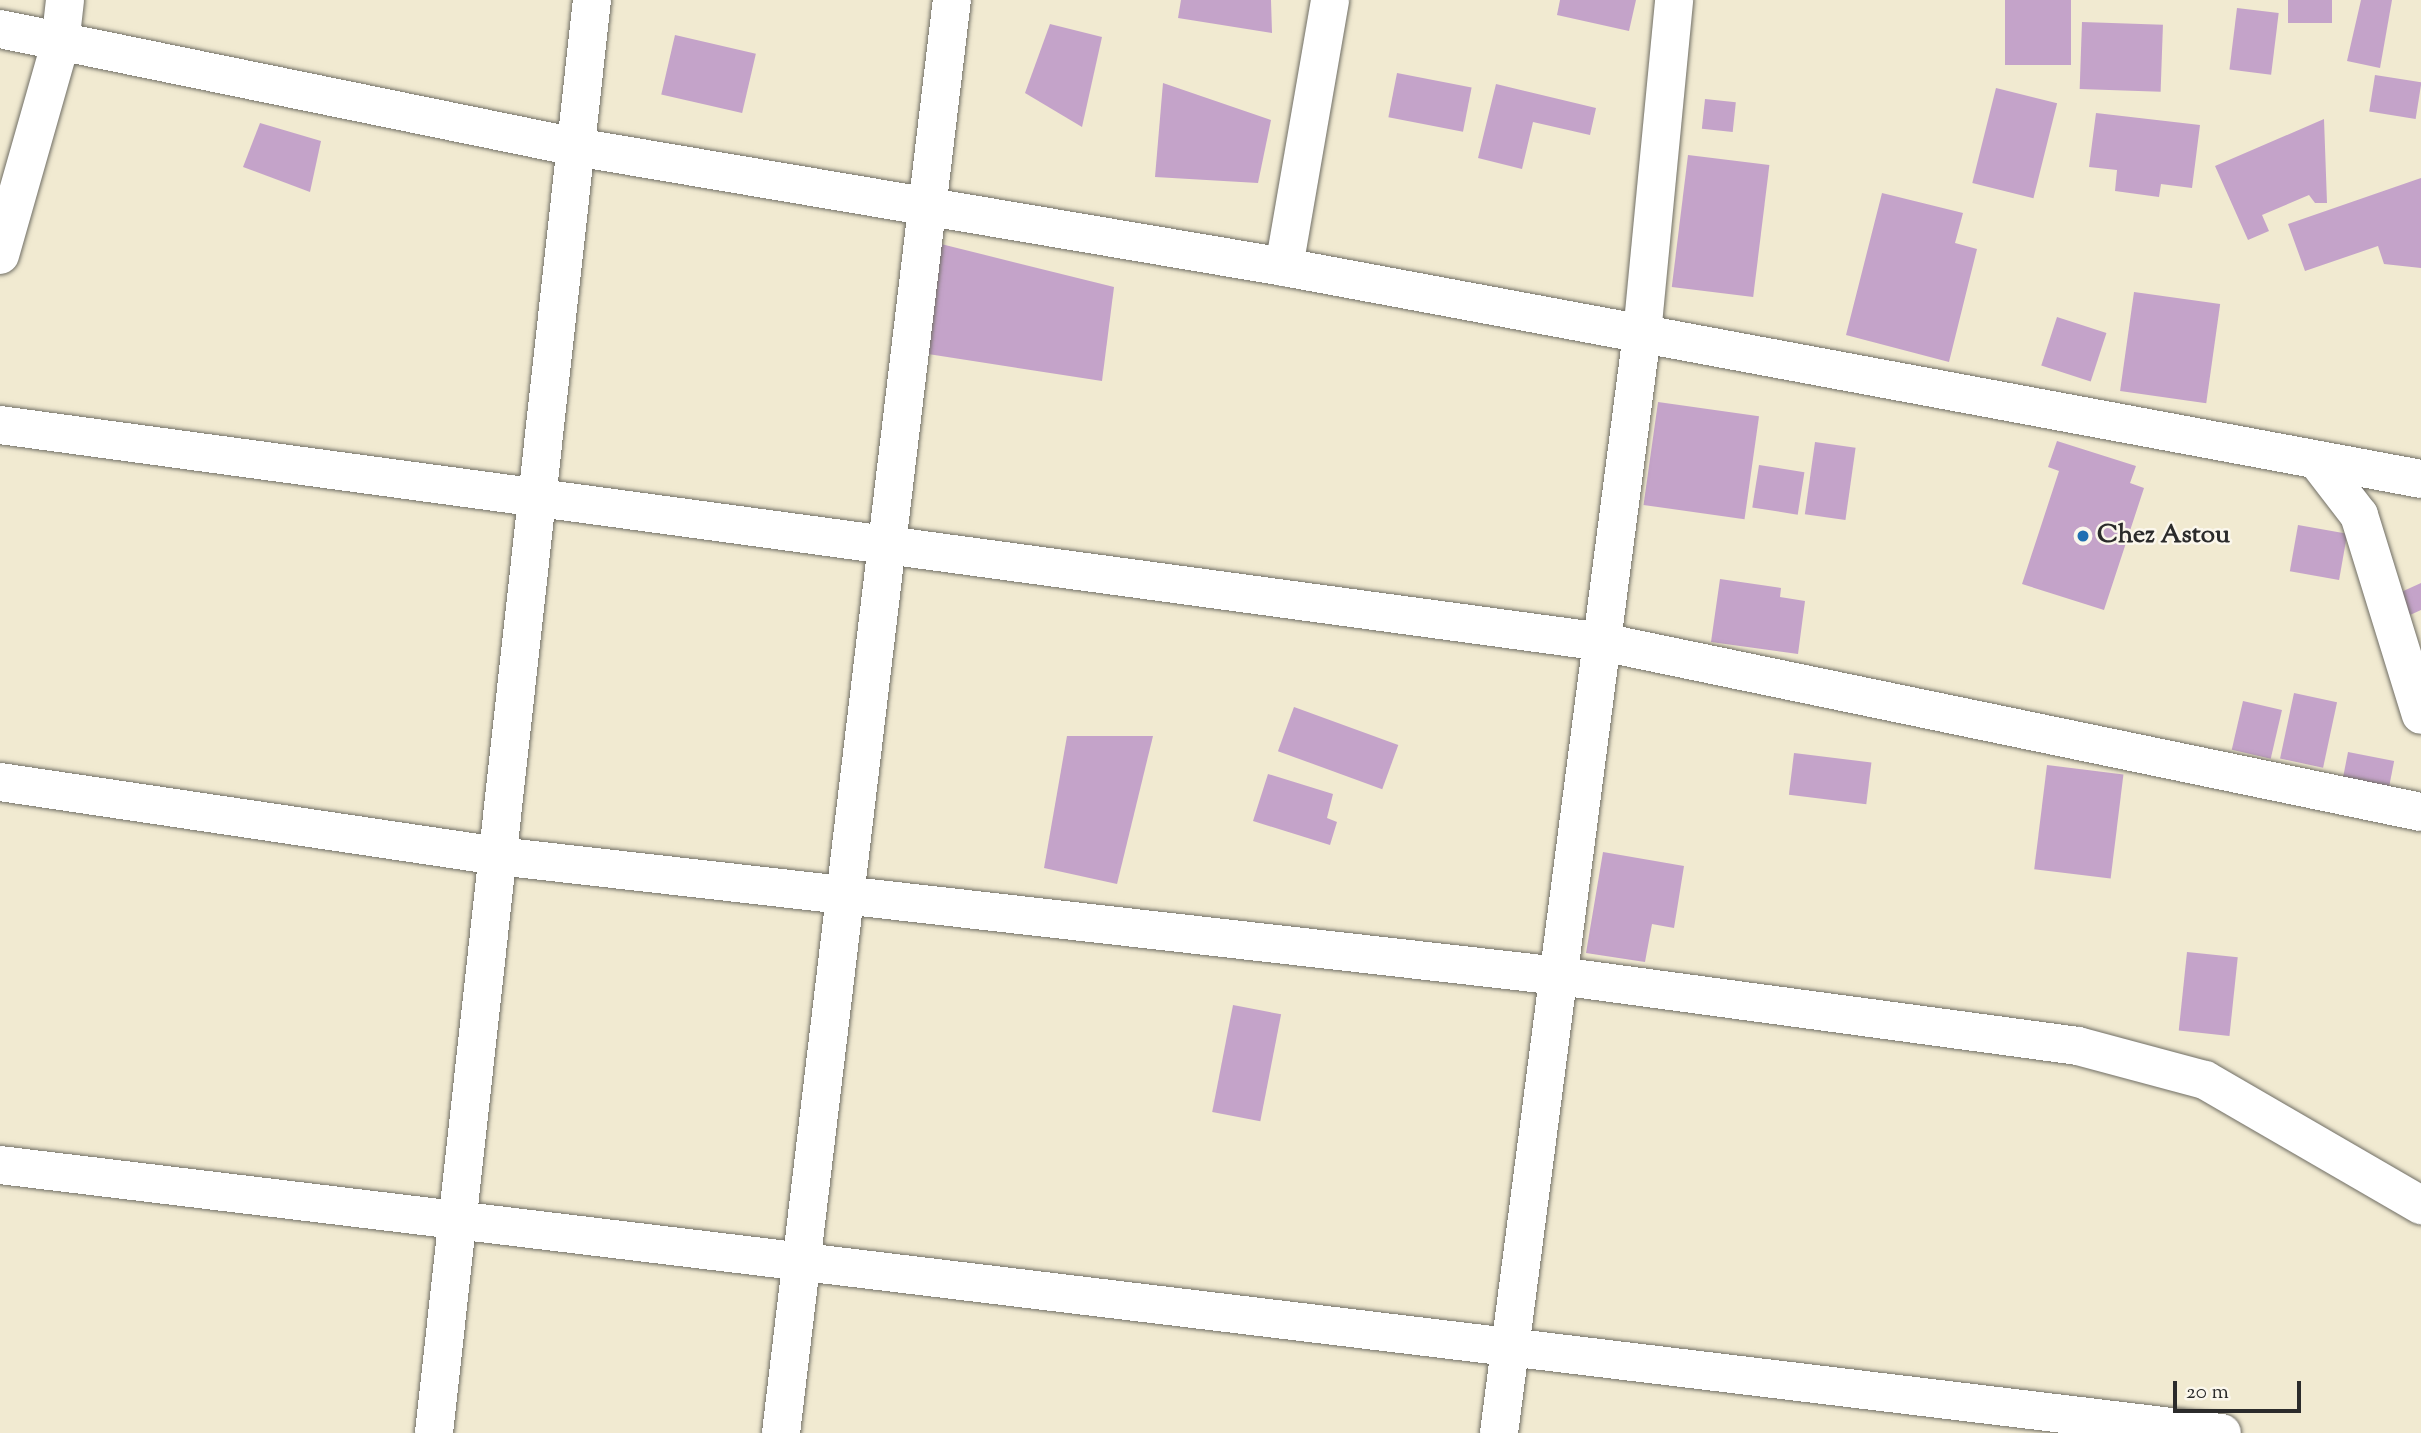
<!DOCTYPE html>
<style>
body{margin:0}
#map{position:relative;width:2421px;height:1433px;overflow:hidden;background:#f1ead1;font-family:"Sorts Mill Goudy",serif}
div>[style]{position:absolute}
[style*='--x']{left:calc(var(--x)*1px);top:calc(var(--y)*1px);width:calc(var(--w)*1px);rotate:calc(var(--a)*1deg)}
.building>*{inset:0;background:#c4a3c9;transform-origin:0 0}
.roads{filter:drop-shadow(0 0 2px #706e65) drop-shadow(0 0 2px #706e65)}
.street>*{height:38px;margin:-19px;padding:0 19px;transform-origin:19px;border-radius:19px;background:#fff}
.secondary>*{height:38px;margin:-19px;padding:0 19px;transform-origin:19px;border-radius:19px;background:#fff}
.dots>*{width:19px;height:19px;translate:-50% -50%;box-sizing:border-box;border:4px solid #fbf7ec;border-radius:50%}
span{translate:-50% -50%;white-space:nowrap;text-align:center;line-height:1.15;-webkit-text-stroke:5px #fbf7ec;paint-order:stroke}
.poi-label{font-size:26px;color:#2b2b2b;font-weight:700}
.left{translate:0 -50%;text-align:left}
.scale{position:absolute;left:2173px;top:1381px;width:128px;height:32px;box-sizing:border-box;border:4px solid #2b2b2b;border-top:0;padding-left:9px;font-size:21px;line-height:24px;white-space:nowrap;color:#2b2b2b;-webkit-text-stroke:5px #fbf7ec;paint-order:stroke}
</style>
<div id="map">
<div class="building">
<i style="clip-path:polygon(1181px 0,1271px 0,1272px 33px,1178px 18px)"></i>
<i style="clip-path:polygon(1560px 0,1636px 0,1629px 31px,1557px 15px)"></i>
<i style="left:2005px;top:0;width:66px;height:65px"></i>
<i style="left:2288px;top:0;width:44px;height:23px"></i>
<i style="clip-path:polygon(2361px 0,2392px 0,2380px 68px,2347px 61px)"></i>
<i style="left:2237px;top:8px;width:42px;height:62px;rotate:7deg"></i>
<i style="left:2082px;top:22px;width:81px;height:67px;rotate:2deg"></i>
<i style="clip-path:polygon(1050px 24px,1102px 37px,1082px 127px,1025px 93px)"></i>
<i style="left:675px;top:35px;width:83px;height:61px;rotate:13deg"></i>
<i style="left:1397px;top:73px;width:76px;height:45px;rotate:11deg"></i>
<i style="left:2375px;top:75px;width:47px;height:37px;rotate:9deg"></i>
<i style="clip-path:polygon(1163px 83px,1271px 120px,1258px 183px,1155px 177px)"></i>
<i style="clip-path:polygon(1496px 84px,1596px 108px,1590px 135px,1533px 122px,1522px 169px,1478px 158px)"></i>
<i style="left:1996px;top:88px;width:63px;height:98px;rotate:14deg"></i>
<i style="left:1705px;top:99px;width:31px;height:30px;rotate:6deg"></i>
<i style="clip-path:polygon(2096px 113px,2200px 125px,2192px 188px,2161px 184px,2159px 197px,2115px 191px,2117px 170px,2089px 167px)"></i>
<i style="clip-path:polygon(2324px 119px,2327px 203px,2315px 203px,2309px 195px,2262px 215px,2269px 231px,2248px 240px,2215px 166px)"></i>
<i style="clip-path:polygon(260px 123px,321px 141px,310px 192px,243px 167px)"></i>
<i style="left:1688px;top:155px;width:82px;height:133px;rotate:7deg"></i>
<i style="clip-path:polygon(2421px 178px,2421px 268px,2384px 264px,2378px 246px,2305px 271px,2288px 224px)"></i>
<i style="clip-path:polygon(1882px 193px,1963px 213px,1955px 243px,1977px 249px,1949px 362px,1846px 335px)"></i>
<i style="clip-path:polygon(941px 244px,1114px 287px,1102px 381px,928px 354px)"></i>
<i style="left:2134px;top:292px;width:87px;height:100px;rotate:8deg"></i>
<i style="left:2057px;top:317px;width:52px;height:51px;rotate:18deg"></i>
<i style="left:1658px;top:402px;width:102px;height:104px;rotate:8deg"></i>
<i style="clip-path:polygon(2057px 441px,2136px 466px,2130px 483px,2144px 488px,2104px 610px,2022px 584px,2059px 471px,2048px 467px)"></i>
<i style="left:1815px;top:442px;width:41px;height:73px;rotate:8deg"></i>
<i style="left:1759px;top:465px;width:46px;height:43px;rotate:9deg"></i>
<i style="left:2298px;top:525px;width:50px;height:47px;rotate:10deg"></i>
<i style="clip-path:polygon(1720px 579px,1781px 588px,1780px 597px,1805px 601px,1798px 654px,1711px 642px)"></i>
<i style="clip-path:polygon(2421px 583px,2421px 610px,2410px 615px,2399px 593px)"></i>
<i style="left:2294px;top:693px;width:44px;height:67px;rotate:12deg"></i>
<i style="left:2243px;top:701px;width:40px;height:50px;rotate:13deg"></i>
<i style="left:1294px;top:707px;width:111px;height:47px;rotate:20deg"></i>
<i style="clip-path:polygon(1067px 736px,1153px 736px,1117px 884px,1044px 868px)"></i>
<i style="left:2348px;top:752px;width:47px;height:29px;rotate:11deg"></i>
<i style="left:1794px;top:753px;width:78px;height:42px;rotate:7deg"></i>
<i style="left:2047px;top:765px;width:77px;height:105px;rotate:7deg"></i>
<i style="clip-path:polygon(1268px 774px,1333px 794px,1327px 818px,1337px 822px,1330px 845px,1253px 821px)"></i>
<i style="clip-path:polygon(1603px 852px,1684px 866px,1674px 928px,1652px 924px,1645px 962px,1586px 953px)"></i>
<i style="left:2187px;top:952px;width:51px;height:79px;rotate:6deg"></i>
<i style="left:1233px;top:1005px;width:49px;height:109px;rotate:11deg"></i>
</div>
<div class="roads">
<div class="street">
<i style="--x:0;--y:255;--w:219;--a:-74.1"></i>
<i style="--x:60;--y:44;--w:44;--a:-83.5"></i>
<i style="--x:1284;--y:267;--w:271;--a:-80.2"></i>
<i style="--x:0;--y:425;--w:1617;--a:7.71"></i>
<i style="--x:1602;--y:642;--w:836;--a:11.73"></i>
<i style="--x:2318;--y:462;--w:67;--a:52.3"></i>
<i style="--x:2359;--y:515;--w:209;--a:72.8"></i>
<i style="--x:0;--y:782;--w:503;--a:8.45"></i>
<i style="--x:498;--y:856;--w:1068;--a:6.45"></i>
<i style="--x:1559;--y:976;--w:524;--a:7.68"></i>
<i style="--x:2078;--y:1046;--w:131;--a:15"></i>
<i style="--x:2205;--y:1080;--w:250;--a:30.1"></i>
<i style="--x:0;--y:1165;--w:2238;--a:6.88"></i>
<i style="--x:434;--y:1433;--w:1442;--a:-83.71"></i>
<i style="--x:781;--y:1433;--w:1443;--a:-83.2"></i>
<i style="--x:1499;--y:1433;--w:1108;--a:-82.59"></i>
<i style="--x:1642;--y:334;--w:336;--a:-84.5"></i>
</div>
<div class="secondary">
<i style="--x:0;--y:29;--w:588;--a:11.58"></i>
<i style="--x:576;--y:147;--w:718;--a:9.62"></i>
<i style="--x:1284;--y:267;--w:1157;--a:10.56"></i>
</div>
</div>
<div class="dots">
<i style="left:2083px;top:536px;background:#1f6fb2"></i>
</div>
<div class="poi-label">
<span class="left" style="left:2097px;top:536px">Chez Astou</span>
</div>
<div class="scale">20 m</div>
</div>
